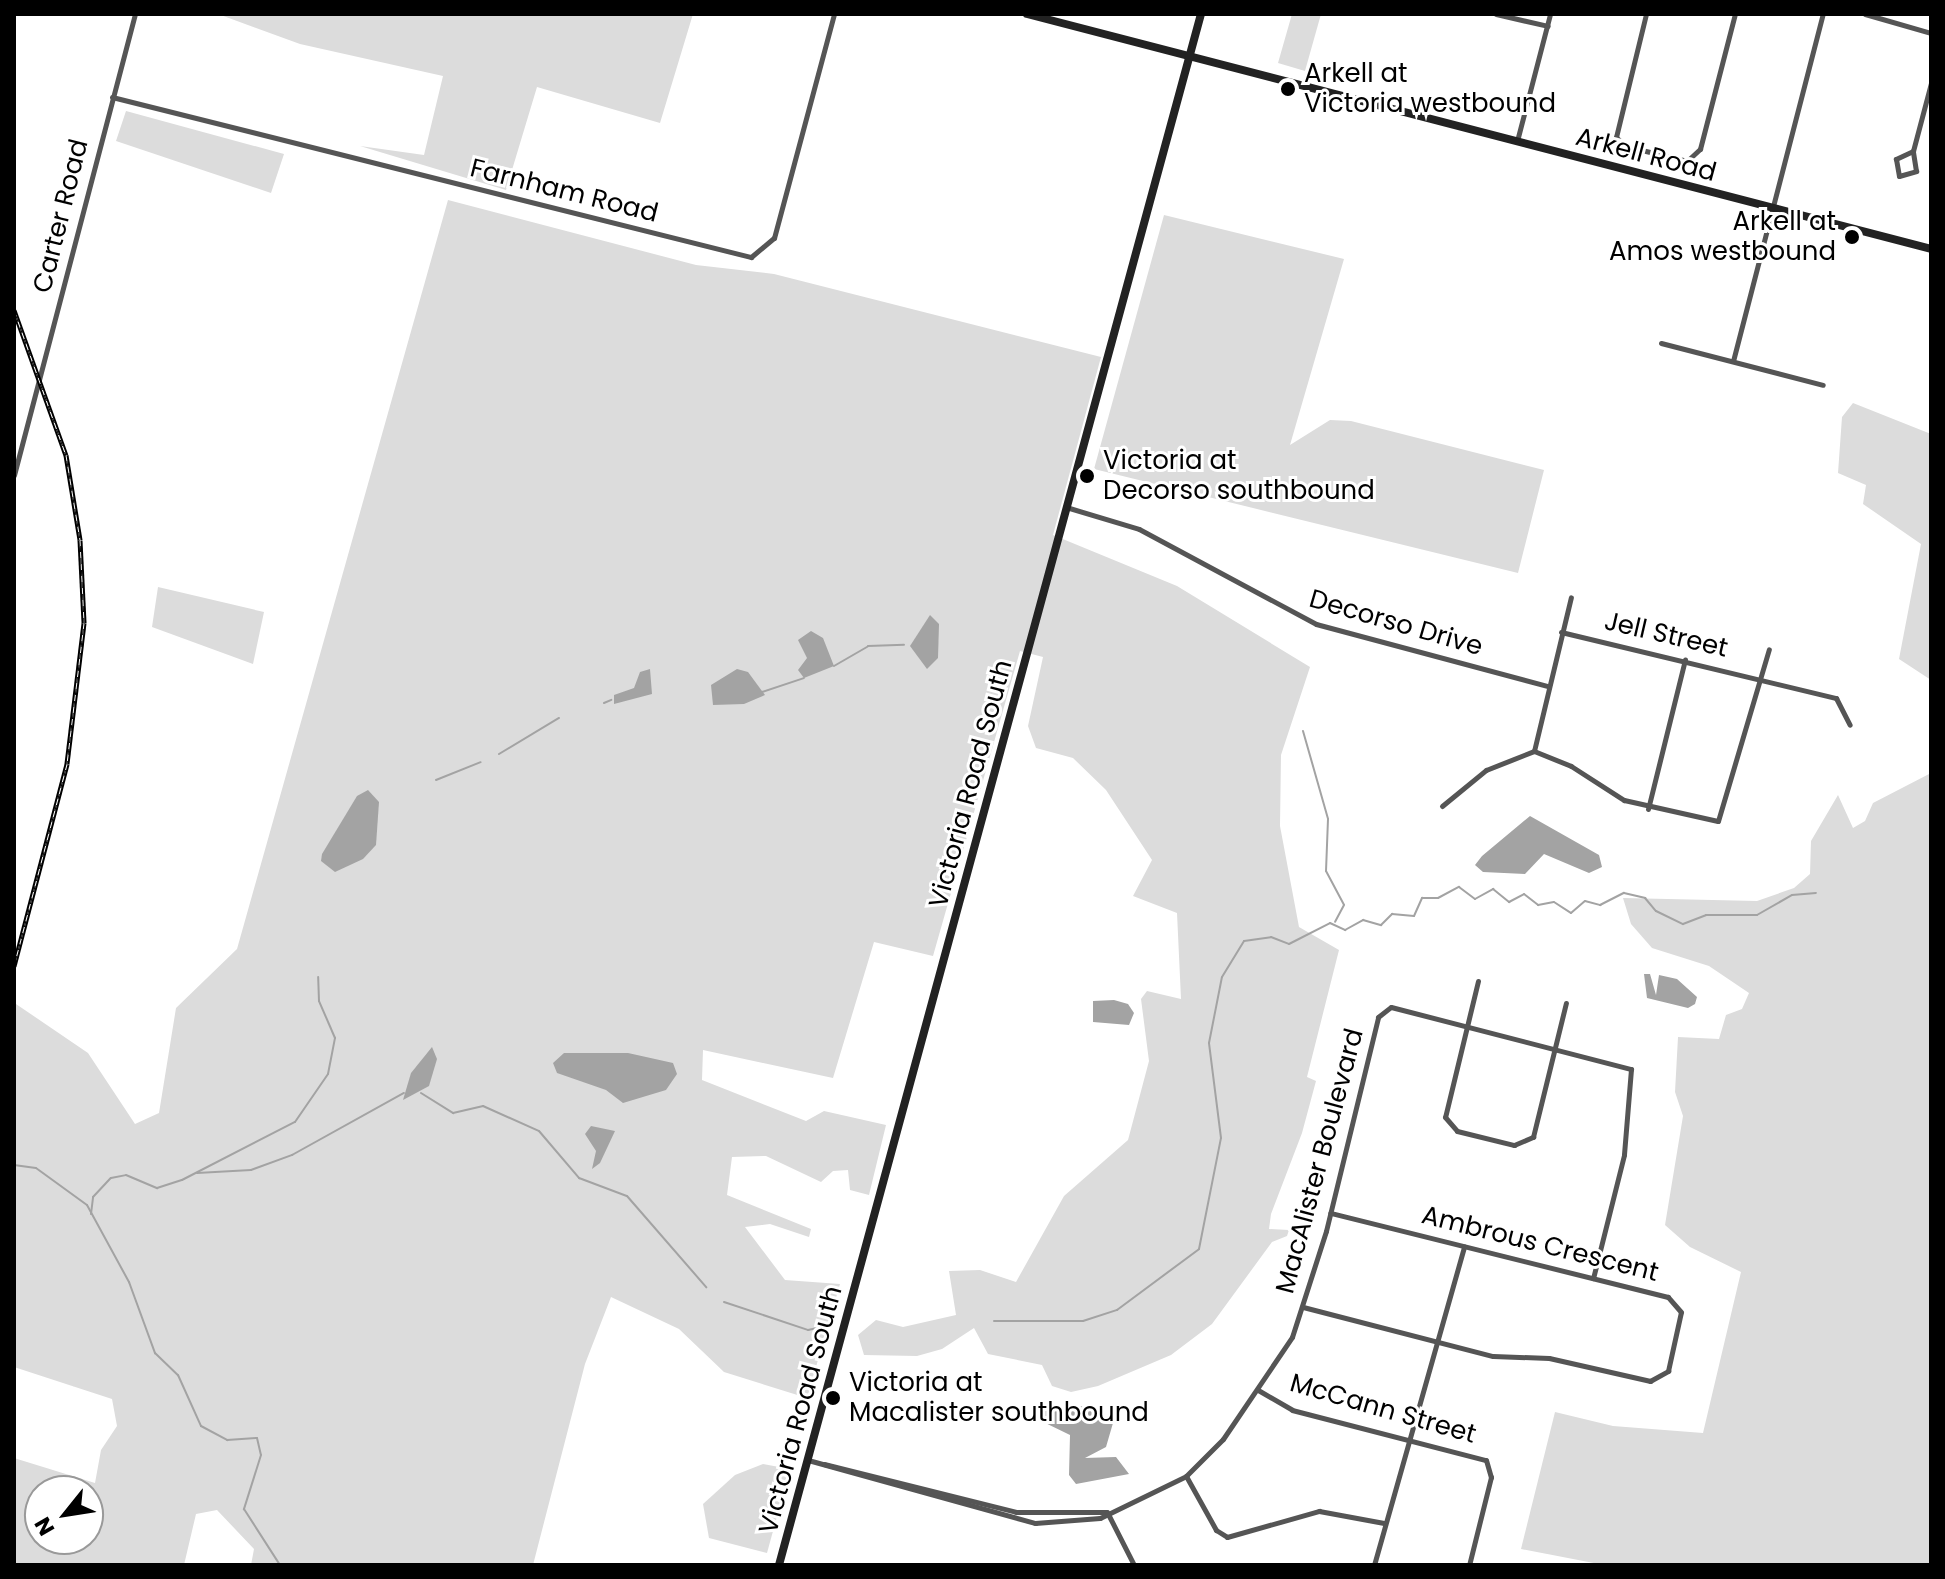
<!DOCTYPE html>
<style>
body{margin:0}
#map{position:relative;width:1945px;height:1579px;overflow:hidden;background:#fff;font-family:Poppins,sans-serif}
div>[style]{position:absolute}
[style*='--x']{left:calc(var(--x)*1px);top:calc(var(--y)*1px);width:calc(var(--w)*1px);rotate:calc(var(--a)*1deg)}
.green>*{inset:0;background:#dcdcdc}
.water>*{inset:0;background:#a3a3a3}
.stream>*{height:2px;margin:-1px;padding:0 1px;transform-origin:1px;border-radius:1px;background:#a3a3a3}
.street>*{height:5px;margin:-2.5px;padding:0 2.5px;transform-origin:2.5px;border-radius:2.5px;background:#555}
.secondary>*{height:8px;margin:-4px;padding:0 4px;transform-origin:4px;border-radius:4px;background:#222}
.rail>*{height:5px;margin-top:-2.5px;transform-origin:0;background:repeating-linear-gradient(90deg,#fff 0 6px,#000 0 12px);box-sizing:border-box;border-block:2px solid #000}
.dots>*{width:22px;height:22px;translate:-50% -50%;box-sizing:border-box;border:4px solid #fff;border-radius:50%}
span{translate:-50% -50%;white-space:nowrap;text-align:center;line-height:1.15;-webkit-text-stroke:6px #fff;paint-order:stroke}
.poi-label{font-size:26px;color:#000}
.left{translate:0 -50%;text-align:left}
.right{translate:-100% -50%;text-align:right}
.street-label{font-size:26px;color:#000}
.frame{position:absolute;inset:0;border:16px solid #000;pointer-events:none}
.north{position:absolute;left:24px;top:1475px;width:80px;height:80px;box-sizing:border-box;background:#fff;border:2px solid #999;border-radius:50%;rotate:240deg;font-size:22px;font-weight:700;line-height:32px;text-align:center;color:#000}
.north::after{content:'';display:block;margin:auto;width:28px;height:36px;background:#000;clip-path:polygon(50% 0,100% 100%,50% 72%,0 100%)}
</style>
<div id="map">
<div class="green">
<i style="clip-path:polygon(218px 14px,693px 14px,660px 123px,537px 87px,506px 190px,360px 146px,424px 155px,443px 76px,300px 44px)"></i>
<i style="clip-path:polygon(1292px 14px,1321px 14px,1305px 71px,1278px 63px)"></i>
<i style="clip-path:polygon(126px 111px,284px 154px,271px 193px,116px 141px)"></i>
<i style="clip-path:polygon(evenodd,448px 200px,696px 265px,774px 274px,1101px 357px,1053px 535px,1177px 586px,1310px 667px,1281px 755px,1280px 826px,1299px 927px,1339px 950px,1307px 1077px,1316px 1081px,1302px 1133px,1271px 1214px,1269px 1229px,1289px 1230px,1287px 1236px,1272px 1242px,1212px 1324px,1171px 1355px,1098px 1386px,1071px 1392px,1052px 1386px,1042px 1365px,988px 1354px,974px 1328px,942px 1349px,917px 1356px,864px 1355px,858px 1335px,876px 1320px,903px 1327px,956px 1315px,949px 1271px,980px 1270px,1016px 1282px,1064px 1196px,1128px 1140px,1149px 1061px,1141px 999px,1147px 991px,1181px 999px,1177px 913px,1133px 896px,1152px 860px,1106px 790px,1073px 758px,1036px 748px,1028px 726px,1043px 657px,1020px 651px,933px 956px,874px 942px,833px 1078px,703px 1050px,702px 1080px,806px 1121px,824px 1111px,886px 1125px,869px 1195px,850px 1190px,848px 1170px,833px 1171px,821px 1182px,766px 1156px,732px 1157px,727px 1195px,811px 1229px,809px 1237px,770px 1224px,745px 1227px,785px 1280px,840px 1284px,807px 1398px,724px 1372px,679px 1329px,611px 1297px,585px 1364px,533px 1565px,251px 1565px,254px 1549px,217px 1510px,196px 1514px,184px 1565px,14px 1565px,14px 1458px,95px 1483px,101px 1450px,117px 1426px,112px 1399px,14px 1367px,16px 1004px,88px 1053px,135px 1124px,159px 1113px,176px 1008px,237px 949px,448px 200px,40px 1491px,88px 1491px,88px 1539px,40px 1539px,40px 1491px)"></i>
<i style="clip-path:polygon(1164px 215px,1344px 259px,1290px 445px,1330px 420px,1351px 421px,1544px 470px,1518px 573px,1094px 469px)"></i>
<i style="clip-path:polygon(1853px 403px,1931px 434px,1931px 680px,1899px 659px,1921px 544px,1863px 504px,1866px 485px,1838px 473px,1842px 417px)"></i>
<i style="clip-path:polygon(158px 587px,264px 612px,253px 664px,152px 627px)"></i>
<i style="clip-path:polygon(1931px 773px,1931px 1565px,1604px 1565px,1521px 1549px,1555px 1412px,1613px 1426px,1703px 1433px,1741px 1272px,1690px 1247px,1665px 1225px,1683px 1116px,1675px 1092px,1678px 1037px,1719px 1039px,1726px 1015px,1742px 1009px,1749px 993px,1709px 966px,1652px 948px,1631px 924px,1623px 898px,1757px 901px,1794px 888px,1810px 874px,1811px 841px,1838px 795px,1853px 828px,1865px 821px,1873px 803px)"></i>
<i style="clip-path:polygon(763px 1464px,790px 1469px,767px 1553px,709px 1538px,703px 1504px,735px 1475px)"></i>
</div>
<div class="water">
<i style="clip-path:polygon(930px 615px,939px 624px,938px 658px,927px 669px,910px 646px)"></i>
<i style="clip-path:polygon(811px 631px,823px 638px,834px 666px,804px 678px,798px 670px,807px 658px,798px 640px)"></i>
<i style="clip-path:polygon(650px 669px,652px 694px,614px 704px,614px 695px,634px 688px,640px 672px)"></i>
<i style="clip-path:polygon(737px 669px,748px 672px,765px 695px,744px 704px,713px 705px,711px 685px)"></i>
<i style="clip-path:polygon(368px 790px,379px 802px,376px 845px,363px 859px,335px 872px,321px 861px,322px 854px,357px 796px)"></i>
<i style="clip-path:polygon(1530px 816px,1599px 855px,1602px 867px,1589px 873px,1544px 854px,1525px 874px,1483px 872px,1475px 865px,1482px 856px)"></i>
<i style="clip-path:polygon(1644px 974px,1650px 974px,1656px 995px,1659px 975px,1677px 979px,1697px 997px,1695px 1004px,1688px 1008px,1647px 998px)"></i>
<i style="clip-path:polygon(1114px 1000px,1128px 1004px,1134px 1013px,1129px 1025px,1093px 1022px,1093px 1001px)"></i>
<i style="clip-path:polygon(432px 1047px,437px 1059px,429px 1086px,403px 1100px,411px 1073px)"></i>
<i style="clip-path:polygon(564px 1053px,628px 1053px,673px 1063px,677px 1074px,666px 1090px,623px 1103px,606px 1090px,557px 1073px,553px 1063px)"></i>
<i style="clip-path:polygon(591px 1126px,615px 1131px,600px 1163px,592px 1169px,596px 1151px,585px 1134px)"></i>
<i style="clip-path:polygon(1086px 1406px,1113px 1423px,1106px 1447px,1085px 1458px,1116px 1457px,1129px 1474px,1076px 1484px,1069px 1475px,1070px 1435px,1033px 1417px,1044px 1409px)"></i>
</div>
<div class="stream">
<i style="--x:834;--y:666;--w:39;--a:-30"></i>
<i style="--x:868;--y:646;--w:36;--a:-2"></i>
<i style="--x:762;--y:692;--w:44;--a:-18.4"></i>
<i style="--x:604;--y:703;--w:8;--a:-23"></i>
<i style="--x:1303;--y:731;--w:91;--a:74.1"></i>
<i style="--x:1328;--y:819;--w:52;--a:92.2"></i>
<i style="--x:1326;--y:871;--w:38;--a:62"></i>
<i style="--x:1344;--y:905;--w:19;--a:118"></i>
<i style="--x:499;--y:754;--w:70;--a:-31"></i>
<i style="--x:436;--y:780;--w:48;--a:-21.8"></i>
<i style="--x:421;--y:1093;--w:38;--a:32"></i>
<i style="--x:453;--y:1113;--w:31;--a:-13"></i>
<i style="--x:483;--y:1106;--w:61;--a:24.1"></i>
<i style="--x:539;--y:1131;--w:62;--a:49.6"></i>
<i style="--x:579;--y:1178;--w:51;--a:20.6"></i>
<i style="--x:627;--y:1196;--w:121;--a:49"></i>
<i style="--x:14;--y:1165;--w:22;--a:8"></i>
<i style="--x:36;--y:1168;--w:63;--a:36"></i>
<i style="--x:87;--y:1205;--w:88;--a:61.4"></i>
<i style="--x:129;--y:1282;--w:76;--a:69.9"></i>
<i style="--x:155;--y:1353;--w:32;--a:44"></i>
<i style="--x:178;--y:1375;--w:56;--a:65.7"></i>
<i style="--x:201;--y:1426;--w:30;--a:28"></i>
<i style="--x:227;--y:1440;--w:30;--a:-4"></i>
<i style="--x:257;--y:1438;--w:17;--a:77"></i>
<i style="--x:261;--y:1455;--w:57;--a:107.5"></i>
<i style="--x:244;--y:1509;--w:67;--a:57.3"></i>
<i style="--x:197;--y:1173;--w:54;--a:-3.2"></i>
<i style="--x:251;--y:1170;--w:44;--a:-20.1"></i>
<i style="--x:292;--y:1155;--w:128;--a:-29"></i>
<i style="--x:91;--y:1214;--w:17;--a:-83"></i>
<i style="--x:93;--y:1197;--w:26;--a:-47"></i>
<i style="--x:111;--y:1178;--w:15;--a:-11"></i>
<i style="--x:126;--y:1175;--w:34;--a:23"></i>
<i style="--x:157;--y:1188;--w:26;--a:-18"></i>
<i style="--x:182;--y:1180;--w:127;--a:-27.2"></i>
<i style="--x:295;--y:1122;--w:58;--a:-55.5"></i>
<i style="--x:328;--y:1074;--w:37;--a:-79"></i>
<i style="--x:335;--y:1038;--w:40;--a:-113.4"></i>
<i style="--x:319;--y:1001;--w:24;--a:-92"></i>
<i style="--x:724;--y:1302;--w:89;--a:18.4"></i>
<i style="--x:808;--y:1330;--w:19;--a:-12"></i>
<i style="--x:994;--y:1321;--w:89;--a:0"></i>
<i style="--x:1083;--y:1321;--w:36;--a:-18"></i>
<i style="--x:1117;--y:1310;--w:102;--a:-36.6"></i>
<i style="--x:1199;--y:1249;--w:113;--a:-78.8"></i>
<i style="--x:1221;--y:1138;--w:96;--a:-97.2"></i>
<i style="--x:1209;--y:1043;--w:67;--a:-78.9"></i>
<i style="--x:1222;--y:977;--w:42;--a:-58.6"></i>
<i style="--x:1244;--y:941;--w:27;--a:-8"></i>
<i style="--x:1271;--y:937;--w:19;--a:21"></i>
<i style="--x:1289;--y:944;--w:46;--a:-27.1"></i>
<i style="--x:1330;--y:923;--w:17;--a:25"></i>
<i style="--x:1345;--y:930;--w:21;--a:-29"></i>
<i style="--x:1363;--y:920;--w:19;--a:16"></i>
<i style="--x:1381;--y:925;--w:16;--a:-45"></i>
<i style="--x:1392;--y:914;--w:22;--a:5"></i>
<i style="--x:1414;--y:916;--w:20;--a:-66"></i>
<i style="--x:1422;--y:898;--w:16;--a:0"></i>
<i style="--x:1438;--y:898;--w:24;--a:-28"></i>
<i style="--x:1459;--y:887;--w:20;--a:37"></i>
<i style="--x:1475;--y:899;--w:21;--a:-29"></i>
<i style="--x:1493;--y:889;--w:21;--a:39"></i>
<i style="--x:1509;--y:902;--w:17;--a:-28"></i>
<i style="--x:1524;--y:894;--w:18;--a:38"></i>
<i style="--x:1538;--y:905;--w:16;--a:-11"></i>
<i style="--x:1554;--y:902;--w:20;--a:33"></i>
<i style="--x:1571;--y:913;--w:18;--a:-41"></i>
<i style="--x:1585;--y:901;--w:16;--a:15"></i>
<i style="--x:1600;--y:905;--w:27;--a:-27"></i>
<i style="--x:1624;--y:893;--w:22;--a:13"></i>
<i style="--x:1645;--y:898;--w:17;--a:50"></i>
<i style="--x:1656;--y:911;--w:30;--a:26"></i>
<i style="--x:1683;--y:924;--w:25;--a:-21"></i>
<i style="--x:1706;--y:915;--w:51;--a:0"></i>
<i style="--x:1757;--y:915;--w:40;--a:-29.7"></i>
<i style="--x:1792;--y:895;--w:24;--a:-5"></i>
</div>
<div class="street">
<i style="--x:1496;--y:14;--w:53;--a:13"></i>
<i style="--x:1646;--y:14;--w:127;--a:103.7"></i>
<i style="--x:1616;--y:137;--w:13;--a:45"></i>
<i style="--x:1625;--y:146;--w:64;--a:13.6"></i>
<i style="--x:1687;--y:161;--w:18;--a:-43"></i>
<i style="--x:1700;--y:149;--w:139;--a:-75.5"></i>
<i style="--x:1865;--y:14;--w:69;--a:16.1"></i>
<i style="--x:112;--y:97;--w:659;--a:14.06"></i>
<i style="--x:751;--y:257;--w:30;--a:-40"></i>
<i style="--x:774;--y:238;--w:232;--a:-75"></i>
<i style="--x:1517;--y:141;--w:131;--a:-75.4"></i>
<i style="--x:1913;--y:151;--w:19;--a:155"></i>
<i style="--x:1896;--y:159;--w:17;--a:80"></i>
<i style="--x:1899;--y:176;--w:18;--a:-16"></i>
<i style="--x:1916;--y:171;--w:20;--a:-99"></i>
<i style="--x:1913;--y:151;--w:70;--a:-75.2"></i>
<i style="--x:1661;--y:343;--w:167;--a:14.5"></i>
<i style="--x:1733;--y:361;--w:358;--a:-75.5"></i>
<i style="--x:14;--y:475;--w:477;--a:-75.3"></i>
<i style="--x:1066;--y:507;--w:76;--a:16.8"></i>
<i style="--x:1139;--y:529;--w:201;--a:28.2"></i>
<i style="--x:1316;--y:624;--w:239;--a:15"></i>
<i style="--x:1561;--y:632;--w:283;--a:13.5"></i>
<i style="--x:1836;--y:698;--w:30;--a:63"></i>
<i style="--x:1534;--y:751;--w:158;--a:-76.5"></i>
<i style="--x:1442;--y:806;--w:57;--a:-39.3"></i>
<i style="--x:1486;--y:770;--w:52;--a:-21.6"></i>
<i style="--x:1534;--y:751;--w:40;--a:22"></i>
<i style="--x:1571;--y:766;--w:63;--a:32.7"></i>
<i style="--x:1624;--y:800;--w:96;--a:12.6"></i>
<i style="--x:1718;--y:821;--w:179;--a:-73.5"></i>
<i style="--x:1648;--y:809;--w:154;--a:-76.1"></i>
<i style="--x:1478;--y:981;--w:140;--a:103.6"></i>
<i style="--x:1445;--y:1117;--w:18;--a:49"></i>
<i style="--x:1457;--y:1131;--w:59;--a:13.8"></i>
<i style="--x:1514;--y:1145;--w:21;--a:-23"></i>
<i style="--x:1533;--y:1137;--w:138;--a:-76.2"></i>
<i style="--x:1303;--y:1307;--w:196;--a:14.5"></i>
<i style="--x:1493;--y:1356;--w:56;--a:2"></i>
<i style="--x:1549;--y:1358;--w:104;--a:12.8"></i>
<i style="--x:1650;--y:1381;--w:21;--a:-29"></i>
<i style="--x:1668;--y:1371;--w:60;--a:-77.6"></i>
<i style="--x:1681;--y:1312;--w:20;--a:-131"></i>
<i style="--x:1668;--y:1297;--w:348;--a:-166"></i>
<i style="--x:1258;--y:1390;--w:39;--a:30"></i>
<i style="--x:1292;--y:1410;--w:200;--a:14.5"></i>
<i style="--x:1486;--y:1460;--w:18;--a:74"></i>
<i style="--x:1491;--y:1477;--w:91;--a:104"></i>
<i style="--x:808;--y:1460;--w:236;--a:15.5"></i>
<i style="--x:1035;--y:1523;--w:65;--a:-4.4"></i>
<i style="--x:1100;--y:1518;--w:96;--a:-26"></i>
<i style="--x:1186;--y:1476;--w:52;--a:-45"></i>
<i style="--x:1223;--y:1439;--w:123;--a:-55.9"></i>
<i style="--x:1292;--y:1337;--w:111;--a:-72.2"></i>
<i style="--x:1326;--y:1231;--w:220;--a:-76.3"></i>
<i style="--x:1378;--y:1017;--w:16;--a:-38"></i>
<i style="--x:1391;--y:1007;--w:248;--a:14.5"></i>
<i style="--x:1631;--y:1069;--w:86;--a:94.7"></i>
<i style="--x:1624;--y:1155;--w:127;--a:104.1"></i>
<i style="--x:824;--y:1464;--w:198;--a:14"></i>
<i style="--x:1016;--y:1512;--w:90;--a:0"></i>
<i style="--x:1186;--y:1476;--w:62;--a:60.9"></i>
<i style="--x:1216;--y:1530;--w:13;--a:32"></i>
<i style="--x:1227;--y:1537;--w:96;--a:-15.8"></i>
<i style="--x:1319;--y:1511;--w:66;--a:10.5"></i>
<i style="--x:1107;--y:1512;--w:59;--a:63"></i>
<i style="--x:1374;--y:1565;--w:331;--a:-74.2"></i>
</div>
<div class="secondary">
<i style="--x:1027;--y:14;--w:934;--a:14.57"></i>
<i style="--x:779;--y:1565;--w:1607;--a:-74.78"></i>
</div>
<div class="rail">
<i style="--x:14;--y:310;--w:154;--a:70.3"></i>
<i style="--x:66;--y:455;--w:86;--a:80.6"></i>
<i style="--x:80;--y:540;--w:83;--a:87.2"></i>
<i style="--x:84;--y:623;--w:142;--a:96.9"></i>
<i style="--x:67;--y:764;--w:209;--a:104.7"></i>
</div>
<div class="dots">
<i style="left:1288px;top:89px;background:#000"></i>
<i style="left:1852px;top:237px;background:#000"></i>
<i style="left:1087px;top:476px;background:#000"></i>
<i style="left:833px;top:1398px;background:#000"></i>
</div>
<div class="poi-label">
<span class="left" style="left:1304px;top:89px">Arkell at<br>Victoria westbound</span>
<span class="right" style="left:1836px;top:237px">Arkell at<br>Amos westbound</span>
<span class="left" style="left:1103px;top:476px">Victoria at<br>Decorso southbound</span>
<span class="left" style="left:849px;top:1398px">Victoria at<br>Macalister southbound</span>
</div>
<div class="street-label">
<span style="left:1646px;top:155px;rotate:15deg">Arkell Road</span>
<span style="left:564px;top:191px;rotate:14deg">Farnham Road</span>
<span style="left:61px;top:216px;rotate:-76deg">Carter Road</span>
<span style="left:1396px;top:623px;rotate:16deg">Decorso Drive</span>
<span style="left:1666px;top:635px;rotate:13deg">Jell Street</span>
<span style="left:971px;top:784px;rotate:-75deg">Victoria Road South</span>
<span style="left:1320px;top:1161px;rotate:-75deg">MacAlister Boulevard</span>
<span style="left:1540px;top:1244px;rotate:14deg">Ambrous Crescent</span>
<span style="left:1383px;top:1409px;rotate:16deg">McCann Street</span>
<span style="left:801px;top:1410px;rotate:-75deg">Victoria Road South</span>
</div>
<div class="frame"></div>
<div class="north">N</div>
</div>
